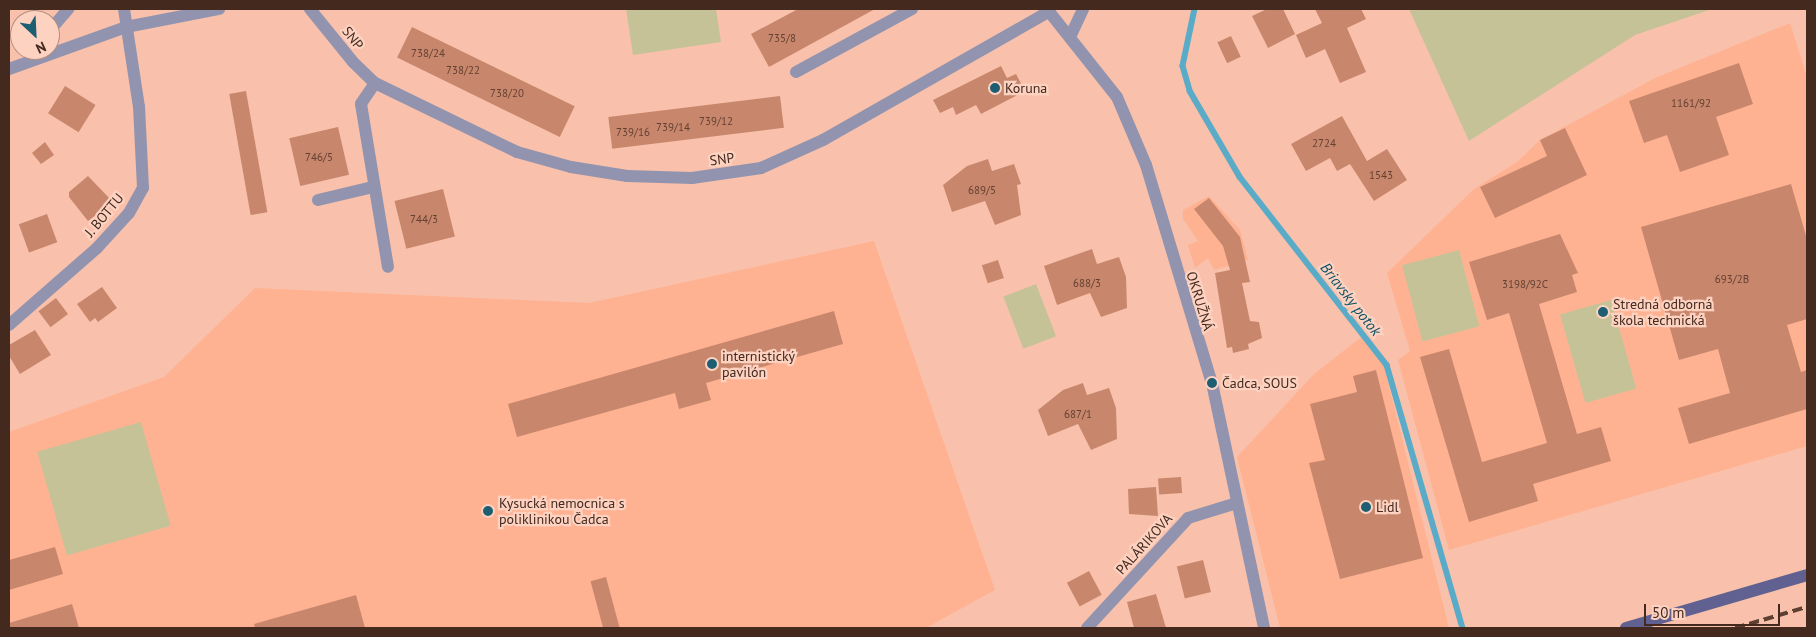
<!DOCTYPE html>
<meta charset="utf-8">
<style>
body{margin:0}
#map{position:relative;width:1816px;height:637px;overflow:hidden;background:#f9c1ab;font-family:"PT Sans",sans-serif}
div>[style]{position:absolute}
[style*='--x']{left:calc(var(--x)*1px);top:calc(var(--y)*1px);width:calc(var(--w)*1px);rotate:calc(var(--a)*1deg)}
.built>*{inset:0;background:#feb292}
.green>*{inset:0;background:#c6c297;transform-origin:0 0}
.stream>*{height:5.5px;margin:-2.75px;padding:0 2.75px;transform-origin:2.75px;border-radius:2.75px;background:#5aabc7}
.building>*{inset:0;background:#c8876c;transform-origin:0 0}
.minor>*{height:12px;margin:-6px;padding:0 6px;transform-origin:6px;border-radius:6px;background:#9294af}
.major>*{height:12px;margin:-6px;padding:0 6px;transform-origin:6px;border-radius:6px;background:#606191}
.rail>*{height:4px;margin-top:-2px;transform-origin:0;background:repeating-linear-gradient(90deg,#5e4033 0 10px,transparent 0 15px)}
.dots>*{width:14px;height:14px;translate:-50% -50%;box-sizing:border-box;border:2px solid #fdd2c1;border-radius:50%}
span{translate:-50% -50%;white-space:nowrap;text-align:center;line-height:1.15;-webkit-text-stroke:4.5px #fdd2c1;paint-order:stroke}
.number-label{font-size:11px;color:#644032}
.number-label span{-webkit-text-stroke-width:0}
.street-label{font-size:14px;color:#43291e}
.poi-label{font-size:14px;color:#43291e}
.left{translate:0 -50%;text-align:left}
.water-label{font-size:15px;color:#0a5064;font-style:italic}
.frame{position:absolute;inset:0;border:10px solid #43291e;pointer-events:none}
.north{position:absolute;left:10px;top:10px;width:50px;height:50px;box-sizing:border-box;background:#fdd2c1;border:1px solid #b38e80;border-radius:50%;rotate:155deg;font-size:14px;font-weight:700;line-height:20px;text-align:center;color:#43291e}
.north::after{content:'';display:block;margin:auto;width:18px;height:22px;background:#1d5e73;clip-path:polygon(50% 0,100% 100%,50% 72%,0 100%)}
.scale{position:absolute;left:1644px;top:604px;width:136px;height:22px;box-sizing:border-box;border:2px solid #43291e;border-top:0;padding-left:6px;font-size:15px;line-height:18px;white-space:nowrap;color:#43291e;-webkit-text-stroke:4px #fdd2c1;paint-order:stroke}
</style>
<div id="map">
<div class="built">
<i style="clip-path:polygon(1790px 23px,1807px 77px,1807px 446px,1449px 550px,1398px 360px,1410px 351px,1387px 273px,1474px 189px,1517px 162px,1540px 140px,1655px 78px)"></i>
<i style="clip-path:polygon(1209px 196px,1240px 230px,1248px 260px,1214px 270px,1208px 258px,1195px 268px,1188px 245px,1198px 241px,1183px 219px,1183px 210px)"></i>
<i style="clip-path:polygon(874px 241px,995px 590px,926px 628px,9px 628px,9px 432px,164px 377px,255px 288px,589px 303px)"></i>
<i style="clip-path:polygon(1364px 335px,1384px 366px,1449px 628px,1280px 628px,1237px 457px,1314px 374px)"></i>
</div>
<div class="green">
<i style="clip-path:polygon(626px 9px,716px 9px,721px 42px,633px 55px)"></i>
<i style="clip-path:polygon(1409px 9px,1712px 9px,1635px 35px,1469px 141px)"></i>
<i style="left:1459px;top:250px;width:79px;height:59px;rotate:75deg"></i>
<i style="left:1036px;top:284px;width:56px;height:35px;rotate:69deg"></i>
<i style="left:1611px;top:300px;width:92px;height:53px;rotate:74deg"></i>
<i style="left:141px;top:422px;width:108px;height:108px;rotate:74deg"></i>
</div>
<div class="stream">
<i style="--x:1195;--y:9;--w:58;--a:101.9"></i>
<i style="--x:1183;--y:66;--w:26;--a:74"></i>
<i style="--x:1190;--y:91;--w:99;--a:59.8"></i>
<i style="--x:1240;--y:177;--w:239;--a:52"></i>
<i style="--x:1387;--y:365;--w:274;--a:73.9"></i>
</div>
<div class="building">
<i style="clip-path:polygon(798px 9px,875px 9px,769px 67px,751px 34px)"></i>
<i style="clip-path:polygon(1267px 9px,1283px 9px,1295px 34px,1268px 48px,1252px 16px)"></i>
<i style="clip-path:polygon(1315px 9px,1361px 9px,1366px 19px,1347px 28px,1366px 72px,1340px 83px,1325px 49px,1306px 58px,1296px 35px,1322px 23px)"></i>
<i style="left:412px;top:27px;width:181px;height:34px;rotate:26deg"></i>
<i style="left:1231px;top:36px;width:23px;height:15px;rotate:65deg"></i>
<i style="clip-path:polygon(1739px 63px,1753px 104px,1716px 117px,1729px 155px,1680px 172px,1667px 135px,1644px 143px,1629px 101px)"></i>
<i style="clip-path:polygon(1001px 66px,1007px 78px,1016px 74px,1025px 91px,981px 114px,976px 105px,956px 115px,953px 107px,940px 113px,933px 100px)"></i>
<i style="left:65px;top:86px;width:36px;height:32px;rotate:32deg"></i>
<i style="left:246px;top:91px;width:123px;height:17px;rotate:80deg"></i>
<i style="left:780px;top:96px;width:32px;height:173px;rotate:83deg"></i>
<i style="clip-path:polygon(1342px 116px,1367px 161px,1387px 149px,1407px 180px,1374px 201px,1350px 164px,1337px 171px,1330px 158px,1306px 171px,1291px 144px)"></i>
<i style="left:338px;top:127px;width:49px;height:50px;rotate:77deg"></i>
<i style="clip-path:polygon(1565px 128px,1587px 175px,1495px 218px,1480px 187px,1547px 156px,1540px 140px)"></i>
<i style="clip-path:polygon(45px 142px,54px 155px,41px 164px,32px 153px)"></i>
<i style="clip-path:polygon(988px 159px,992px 171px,1014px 164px,1021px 184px,1017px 185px,1021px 215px,995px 225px,985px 201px,952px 212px,943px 185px,967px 166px)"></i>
<i style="clip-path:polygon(88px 176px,113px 202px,88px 221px,69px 197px,69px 192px)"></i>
<i style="clip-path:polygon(1791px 184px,1807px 239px,1807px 319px,1787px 325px,1801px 372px,1807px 370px,1807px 409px,1689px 444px,1678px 408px,1730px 393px,1718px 349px,1679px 360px,1641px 227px)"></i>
<i style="left:443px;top:189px;width:49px;height:50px;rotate:76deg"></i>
<i style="clip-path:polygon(1209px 198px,1240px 237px,1250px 282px,1242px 283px,1250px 321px,1259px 322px,1262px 338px,1248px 344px,1249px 349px,1233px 353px,1232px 347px,1227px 348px,1215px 273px,1230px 270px,1223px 246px,1194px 209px)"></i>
<i style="left:47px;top:214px;width:30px;height:30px;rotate:70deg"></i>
<i style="clip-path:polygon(1560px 234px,1578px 273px,1572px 275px,1577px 292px,1539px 304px,1577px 434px,1601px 427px,1611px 461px,1533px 484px,1538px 501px,1469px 522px,1420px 357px,1449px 349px,1482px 462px,1547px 443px,1509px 313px,1487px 320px,1469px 262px)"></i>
<i style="clip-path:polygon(1092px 249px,1097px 264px,1119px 257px,1126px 277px,1127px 308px,1101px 317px,1090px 293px,1057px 305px,1044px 266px)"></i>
<i style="left:998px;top:260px;width:19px;height:17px;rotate:72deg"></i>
<i style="clip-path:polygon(102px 287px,117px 308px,98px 322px,95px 318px,90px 322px,77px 304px)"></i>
<i style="left:56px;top:298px;width:20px;height:22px;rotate:53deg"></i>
<i style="clip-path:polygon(834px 311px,843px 344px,706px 383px,711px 400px,679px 409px,675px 393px,517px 437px,508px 404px)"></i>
<i style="clip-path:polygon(35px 330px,51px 355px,20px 374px,9px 356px,9px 345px)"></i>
<i style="clip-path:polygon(1376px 370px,1423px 558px,1340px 579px,1309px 463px,1325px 460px,1310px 404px,1357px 392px,1353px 376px)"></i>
<i style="clip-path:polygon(1083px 383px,1087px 395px,1109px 388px,1116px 408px,1117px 439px,1091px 450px,1078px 424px,1048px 436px,1038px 410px,1063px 390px)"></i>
<i style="left:1181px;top:477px;width:16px;height:23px;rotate:86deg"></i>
<i style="clip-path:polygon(1156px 487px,1158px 516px,1129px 514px,1128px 489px)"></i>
<i style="clip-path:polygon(55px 547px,63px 574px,9px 590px,9px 560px)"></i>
<i style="left:1203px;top:560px;width:33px;height:27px;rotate:76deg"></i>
<i style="left:1089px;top:571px;width:27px;height:25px;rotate:62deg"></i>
<i style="left:606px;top:577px;width:53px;height:16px;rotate:75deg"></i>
<i style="clip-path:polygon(1156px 594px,1166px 628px,1134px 628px,1127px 602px)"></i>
<i style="clip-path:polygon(356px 595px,365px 628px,255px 628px,254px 624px)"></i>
<i style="clip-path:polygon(72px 604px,79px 628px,9px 628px,9px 623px)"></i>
</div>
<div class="minor">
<i style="--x:310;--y:9;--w:68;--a:50.9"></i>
<i style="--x:353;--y:62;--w:30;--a:44"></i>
<i style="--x:375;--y:83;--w:158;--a:25.9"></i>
<i style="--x:517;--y:152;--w:56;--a:15.5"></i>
<i style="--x:571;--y:167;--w:57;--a:9.1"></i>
<i style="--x:627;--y:176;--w:65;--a:1.8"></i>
<i style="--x:692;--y:178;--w:70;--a:-8.2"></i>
<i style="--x:761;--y:168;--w:68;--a:-24.3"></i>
<i style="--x:823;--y:140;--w:261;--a:-29.6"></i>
<i style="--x:1047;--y:9;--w:112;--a:51.5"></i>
<i style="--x:1117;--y:97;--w:74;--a:66.9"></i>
<i style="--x:1146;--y:165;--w:228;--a:73.2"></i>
<i style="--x:1212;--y:383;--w:250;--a:78"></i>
<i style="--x:50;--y:30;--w:28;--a:-49"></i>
<i style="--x:1071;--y:35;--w:29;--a:-65"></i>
<i style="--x:9;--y:69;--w:124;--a:-19.7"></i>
<i style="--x:126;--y:27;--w:95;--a:-11"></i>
<i style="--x:796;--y:72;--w:132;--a:-28.5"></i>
<i style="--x:375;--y:83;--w:25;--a:124"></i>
<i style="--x:361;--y:104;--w:165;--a:80.6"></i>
<i style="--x:318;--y:200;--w:57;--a:-13.3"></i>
<i style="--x:9;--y:325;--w:117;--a:-41.2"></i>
<i style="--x:97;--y:248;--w:47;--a:-47.6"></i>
<i style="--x:129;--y:213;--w:29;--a:-61"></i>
<i style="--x:143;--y:188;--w:81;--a:-92.8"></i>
<i style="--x:139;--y:107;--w:99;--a:-98.7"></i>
<i style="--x:1087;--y:628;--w:149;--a:-47.4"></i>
<i style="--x:1188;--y:518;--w:51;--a:-17"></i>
</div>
<div class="major">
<i style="--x:1626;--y:628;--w:189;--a:-16.3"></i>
</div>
<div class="rail">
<i style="--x:1735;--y:628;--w:75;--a:-16.3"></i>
</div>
<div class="dots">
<i style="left:995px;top:88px;background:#1d5e73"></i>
<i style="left:1603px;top:312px;background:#1d5e73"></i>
<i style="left:712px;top:364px;background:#1d5e73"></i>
<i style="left:1212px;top:383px;background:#1d5e73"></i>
<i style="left:1366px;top:507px;background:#1d5e73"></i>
<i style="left:488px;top:511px;background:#1d5e73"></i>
</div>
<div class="number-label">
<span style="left:782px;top:38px">735/8</span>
<span style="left:428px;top:53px">738/24</span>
<span style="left:463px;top:70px">738/22</span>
<span style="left:507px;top:93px">738/20</span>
<span style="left:1691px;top:103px">1161/92</span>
<span style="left:716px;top:121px">739/12</span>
<span style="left:673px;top:127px">739/14</span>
<span style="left:633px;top:132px">739/16</span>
<span style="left:1324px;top:143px">2724</span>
<span style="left:319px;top:157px">746/5</span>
<span style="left:1381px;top:175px">1543</span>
<span style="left:982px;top:190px">689/5</span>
<span style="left:424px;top:219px">744/3</span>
<span style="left:1732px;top:279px">693/2B</span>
<span style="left:1087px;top:283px">688/3</span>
<span style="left:1525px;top:284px">3198/92C</span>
<span style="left:1078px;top:414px">687/1</span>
</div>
<div class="street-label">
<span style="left:353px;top:38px;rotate:52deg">SNP</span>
<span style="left:722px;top:159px;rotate:-7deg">SNP</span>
<span style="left:104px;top:215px;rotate:-50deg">J. BOTTU</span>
<span style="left:1200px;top:301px;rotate:73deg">OKRUŽNÁ</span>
<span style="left:1144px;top:544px;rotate:-48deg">PALÁRIKOVA</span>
</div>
<div class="poi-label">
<span class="left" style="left:1005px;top:88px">Koruna</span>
<span class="left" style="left:1613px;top:312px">Stredná odborná<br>škola technická</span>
<span class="left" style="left:722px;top:364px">internistický<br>pavilón</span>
<span class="left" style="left:1222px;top:383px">Čadca, SOUS</span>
<span class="left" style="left:499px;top:511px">Kysucká nemocnica s<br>poliklinikou Čadca</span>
<span class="left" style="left:1376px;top:507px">Lidl</span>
</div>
<div class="water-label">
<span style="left:1351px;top:299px;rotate:52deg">Briavsky potok</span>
</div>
<div class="frame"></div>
<div class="north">N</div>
<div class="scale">50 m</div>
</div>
